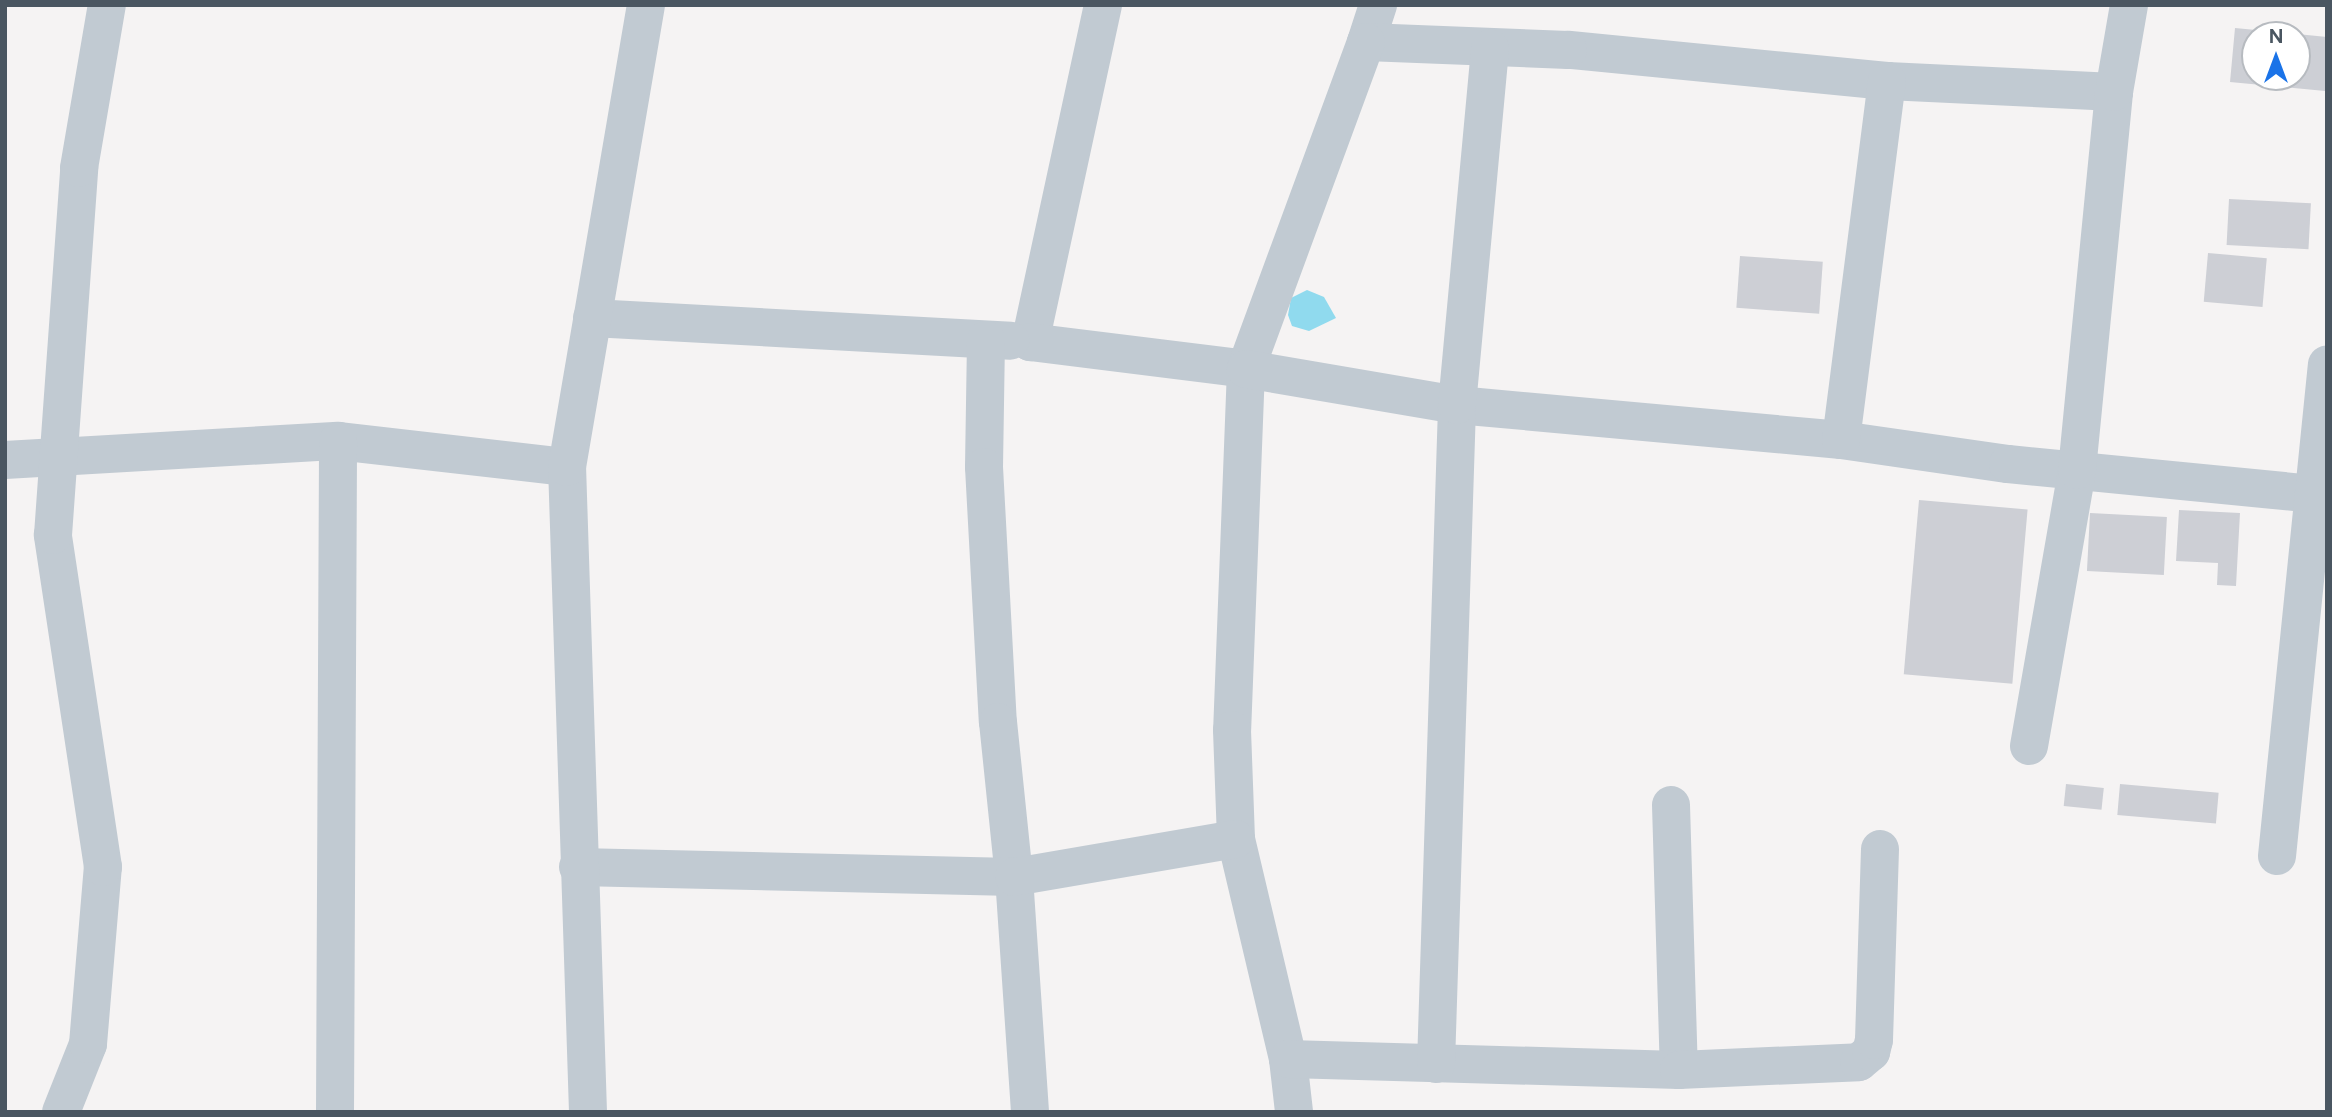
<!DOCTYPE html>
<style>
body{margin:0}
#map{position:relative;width:2332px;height:1117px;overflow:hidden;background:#f5f3f3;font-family:Figtree,sans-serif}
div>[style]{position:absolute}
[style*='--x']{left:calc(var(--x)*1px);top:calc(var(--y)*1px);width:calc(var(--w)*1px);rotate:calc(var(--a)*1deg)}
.water>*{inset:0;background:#90daee}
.building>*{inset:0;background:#cdcfd5;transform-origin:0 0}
.street>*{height:38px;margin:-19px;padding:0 19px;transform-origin:19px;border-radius:19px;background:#c1cad2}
span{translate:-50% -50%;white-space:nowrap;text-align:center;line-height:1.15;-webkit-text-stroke:5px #fff;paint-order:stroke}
.frame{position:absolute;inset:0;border:7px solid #4a5661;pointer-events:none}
.north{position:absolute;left:2241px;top:21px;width:70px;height:70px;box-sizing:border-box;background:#fff;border:2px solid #b7bbc0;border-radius:50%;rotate:0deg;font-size:19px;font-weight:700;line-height:28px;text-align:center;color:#4a5661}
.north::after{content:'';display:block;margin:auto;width:24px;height:32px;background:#1a73e8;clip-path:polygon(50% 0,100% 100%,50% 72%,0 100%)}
</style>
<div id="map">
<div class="water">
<i style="clip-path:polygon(1307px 290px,1324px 297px,1336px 318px,1309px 331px,1292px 326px,1288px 315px,1291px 298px)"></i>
</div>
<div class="building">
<i style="clip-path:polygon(2235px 28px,2287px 33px,2255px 35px,2255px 77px,2297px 77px,2297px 34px,2327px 37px,2325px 91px,2230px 82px)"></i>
<i style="left:2229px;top:199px;width:82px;height:46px;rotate:3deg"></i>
<i style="left:2208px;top:253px;width:59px;height:49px;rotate:5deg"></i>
<i style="left:1740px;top:256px;width:83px;height:52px;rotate:4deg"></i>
<i style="left:1919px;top:500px;width:109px;height:175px;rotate:5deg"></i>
<i style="clip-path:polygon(2179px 510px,2240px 513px,2236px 586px,2217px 585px,2218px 563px,2176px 561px)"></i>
<i style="left:2090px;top:513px;width:77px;height:58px;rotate:3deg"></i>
<i style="left:2066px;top:784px;width:38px;height:22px;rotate:6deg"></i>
<i style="left:2120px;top:784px;width:99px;height:31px;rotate:5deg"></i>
</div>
<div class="street">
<i style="--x:1103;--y:5;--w:345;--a:102.2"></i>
<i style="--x:1030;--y:342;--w:218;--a:7.1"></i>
<i style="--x:1246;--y:369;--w:361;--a:92.2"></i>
<i style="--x:1232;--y:730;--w:109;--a:87.9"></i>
<i style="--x:1236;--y:839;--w:226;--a:76.7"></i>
<i style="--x:1288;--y:1059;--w:53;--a:83.5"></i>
<i style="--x:1366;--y:42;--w:39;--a:-72"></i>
<i style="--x:2114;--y:92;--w:227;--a:-177.2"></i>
<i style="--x:1887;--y:81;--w:321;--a:-174.4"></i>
<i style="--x:1568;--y:50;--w:202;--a:-177.7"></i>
<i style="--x:1366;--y:42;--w:348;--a:110.2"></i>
<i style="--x:1246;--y:369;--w:214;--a:9.7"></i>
<i style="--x:1457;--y:405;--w:386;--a:5.2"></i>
<i style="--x:1841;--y:440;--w:169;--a:8.2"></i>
<i style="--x:2008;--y:464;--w:321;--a:5.6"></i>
<i style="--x:592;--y:318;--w:419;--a:3.1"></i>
<i style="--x:986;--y:340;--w:127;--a:90.9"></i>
<i style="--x:984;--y:467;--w:255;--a:86.9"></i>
<i style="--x:998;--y:722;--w:156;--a:84.1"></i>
<i style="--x:1014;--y:877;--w:236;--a:86.1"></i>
<i style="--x:1841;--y:440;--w:362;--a:-82.7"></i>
<i style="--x:5;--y:460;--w:334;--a:-3.3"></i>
<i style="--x:338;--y:441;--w:230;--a:6.5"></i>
<i style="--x:2029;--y:746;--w:280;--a:-80.1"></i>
<i style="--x:2077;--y:470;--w:380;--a:-84.4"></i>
<i style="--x:2114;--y:92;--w:88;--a:-80.2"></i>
<i style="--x:1671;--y:805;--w:265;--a:88.3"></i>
<i style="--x:2277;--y:856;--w:494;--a:-84.2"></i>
<i style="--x:578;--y:867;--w:436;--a:1.3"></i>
<i style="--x:1014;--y:877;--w:225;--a:-9.7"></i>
<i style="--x:1288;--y:1059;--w:391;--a:1.6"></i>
<i style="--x:1679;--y:1070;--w:180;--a:-2.5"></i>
<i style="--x:1859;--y:1062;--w:16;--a:-40"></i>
<i style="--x:1871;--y:1052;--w:12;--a:-76"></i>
<i style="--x:1874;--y:1040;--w:191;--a:-88.2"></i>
<i style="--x:1436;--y:1064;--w:659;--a:-88.17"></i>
<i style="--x:1457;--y:405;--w:358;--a:-84.7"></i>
<i style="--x:61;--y:1112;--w:73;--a:-68.3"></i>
<i style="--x:88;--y:1044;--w:178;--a:-85.2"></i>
<i style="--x:103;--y:867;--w:336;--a:-98.6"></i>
<i style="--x:53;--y:535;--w:368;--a:-85.9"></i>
<i style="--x:79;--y:168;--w:165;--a:-80.3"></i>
<i style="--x:335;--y:1112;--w:671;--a:-89.74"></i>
<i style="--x:588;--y:1112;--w:645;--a:-91.86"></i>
<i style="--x:567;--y:467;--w:469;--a:-80.3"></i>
</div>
<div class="frame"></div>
<div class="north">N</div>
</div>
